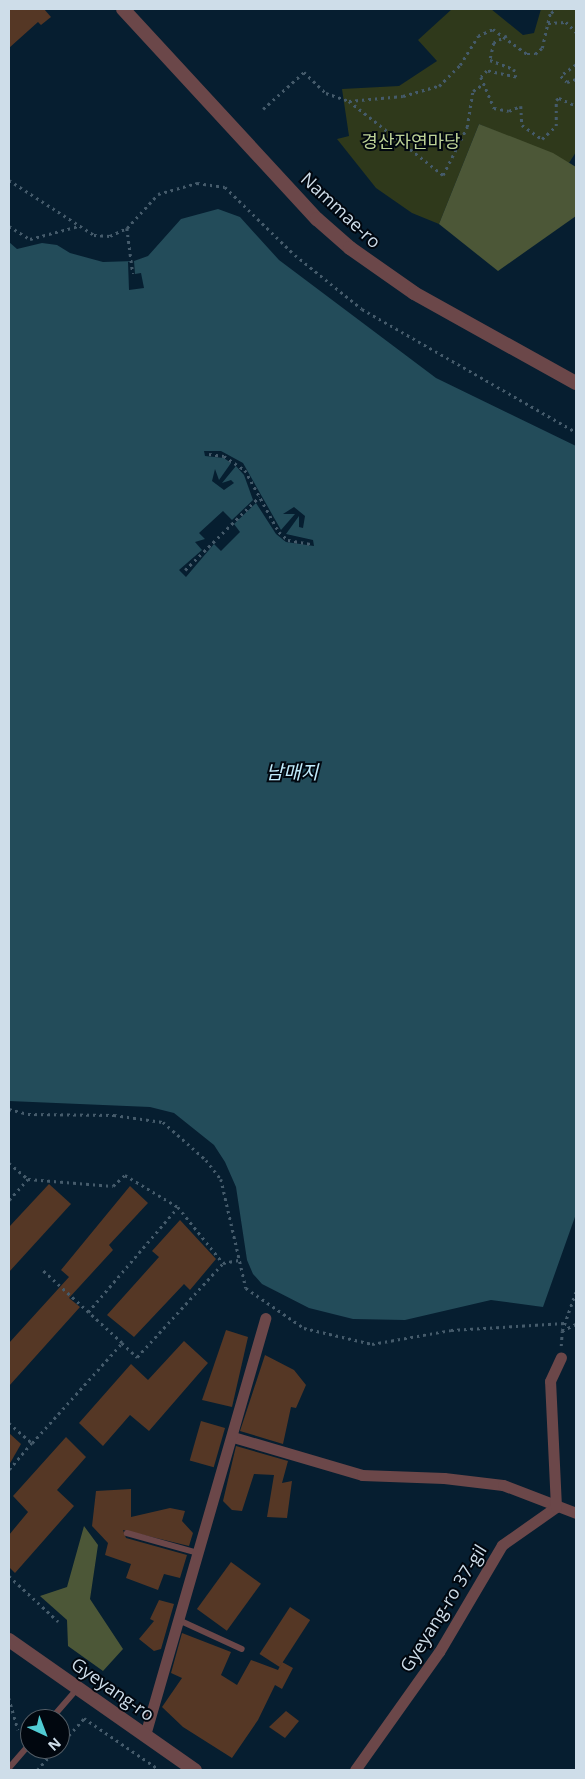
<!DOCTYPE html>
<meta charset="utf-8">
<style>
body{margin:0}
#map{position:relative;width:585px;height:1779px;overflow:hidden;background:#061e30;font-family:"Open Sans","Noto Sans KR",sans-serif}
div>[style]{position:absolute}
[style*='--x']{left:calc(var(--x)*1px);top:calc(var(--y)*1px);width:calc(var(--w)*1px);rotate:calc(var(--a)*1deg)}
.green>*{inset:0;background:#2f391b}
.forest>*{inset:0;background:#4c5737}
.water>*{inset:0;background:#234c5a}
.pier>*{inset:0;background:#061e30}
.building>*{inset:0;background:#553725;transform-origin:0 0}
.path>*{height:2.5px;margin-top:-1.25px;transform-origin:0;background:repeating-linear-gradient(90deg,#455b6b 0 2.5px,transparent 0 6.5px)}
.service>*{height:5.5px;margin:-2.75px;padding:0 2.75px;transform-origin:2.75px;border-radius:2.75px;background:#6b4749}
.minor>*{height:11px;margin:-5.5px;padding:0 5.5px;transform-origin:5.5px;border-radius:5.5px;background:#6b4749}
.tertiary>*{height:14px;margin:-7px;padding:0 7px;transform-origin:7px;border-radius:7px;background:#6b4749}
span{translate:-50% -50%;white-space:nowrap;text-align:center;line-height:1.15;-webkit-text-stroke:4px #01070f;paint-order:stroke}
.park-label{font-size:18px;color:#bcd196}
.street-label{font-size:18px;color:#cedde9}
.water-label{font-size:19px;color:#c2ecfc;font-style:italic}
.frame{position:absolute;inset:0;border:10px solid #cedde9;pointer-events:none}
.north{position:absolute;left:20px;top:1709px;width:50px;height:50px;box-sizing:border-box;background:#01070f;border:1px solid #535d66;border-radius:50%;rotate:137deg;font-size:14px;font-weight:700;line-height:20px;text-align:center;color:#cedde9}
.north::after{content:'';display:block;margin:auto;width:18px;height:22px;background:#51ccd4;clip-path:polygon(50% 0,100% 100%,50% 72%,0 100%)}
</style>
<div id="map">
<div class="green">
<i style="clip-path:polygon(452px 9px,491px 9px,523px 35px,534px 33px,541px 9px,576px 9px,576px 152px,569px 163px,479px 124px,439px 224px,412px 213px,376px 188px,337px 139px,349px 136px,342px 89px,399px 86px,437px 61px,418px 40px)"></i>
</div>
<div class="forest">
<i style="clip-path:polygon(479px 124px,553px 153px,576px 167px,576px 216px,498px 271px,439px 224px)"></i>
<i style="clip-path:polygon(84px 1526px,98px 1545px,90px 1599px,123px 1649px,103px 1671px,68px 1646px,67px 1620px,40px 1596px,67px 1587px)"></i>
</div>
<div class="water">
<i style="clip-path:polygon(218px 209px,240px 217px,279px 260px,436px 378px,576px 446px,576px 1214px,543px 1307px,491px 1300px,405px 1320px,353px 1319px,309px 1308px,262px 1284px,253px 1274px,247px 1260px,236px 1187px,225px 1162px,214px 1145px,174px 1113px,150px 1107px,9px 1101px,9px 242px,17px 249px,42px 243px,57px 245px,70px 253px,103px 262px,134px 261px,148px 256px,181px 219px)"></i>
</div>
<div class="pier">
<i style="clip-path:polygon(134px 261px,135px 274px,141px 273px,144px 288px,129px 290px,128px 262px)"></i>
<i style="clip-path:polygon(204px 451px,221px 451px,243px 463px,281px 530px,295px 514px,283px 514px,294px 507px,305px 516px,303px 528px,299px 527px,299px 516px,286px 534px,313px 540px,314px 546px,286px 542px,276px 534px,256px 503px,234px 524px,240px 532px,221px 551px,214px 544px,186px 577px,179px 570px,202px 550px,195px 542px,205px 539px,199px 533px,223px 511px,232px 520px,253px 500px,244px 475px,236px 466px,222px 483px,231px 480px,234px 483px,224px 490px,212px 481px,215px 469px,219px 480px,231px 463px,224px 458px,205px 456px)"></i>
</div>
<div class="building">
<i style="clip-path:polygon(9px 9px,44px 9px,51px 17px,41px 25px,38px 22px,9px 48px)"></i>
<i style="clip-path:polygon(49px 1184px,71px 1204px,9px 1272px,9px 1227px)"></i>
<i style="clip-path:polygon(130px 1186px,148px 1203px,109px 1245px,113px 1250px,69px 1298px,80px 1307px,9px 1386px,9px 1343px,69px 1277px,61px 1270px)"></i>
<i style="clip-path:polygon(180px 1220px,216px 1259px,190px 1290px,184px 1284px,134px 1337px,107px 1315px,159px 1257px,152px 1251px)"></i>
<i style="clip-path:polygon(226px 1330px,248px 1337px,232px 1407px,202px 1400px)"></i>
<i style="clip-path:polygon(184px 1341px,208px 1363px,149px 1431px,130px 1415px,103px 1446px,79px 1423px,131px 1364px,148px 1380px)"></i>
<i style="clip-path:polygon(265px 1355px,294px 1370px,306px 1385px,296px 1408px,291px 1407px,283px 1444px,240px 1431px)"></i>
<i style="left:201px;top:1421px;width:25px;height:41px;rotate:16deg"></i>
<i style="clip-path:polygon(9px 1433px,21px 1444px,9px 1465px)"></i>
<i style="clip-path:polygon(66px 1437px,86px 1457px,57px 1490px,74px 1506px,15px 1573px,9px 1567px,9px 1535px,28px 1512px,13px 1496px)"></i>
<i style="clip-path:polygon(236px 1446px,288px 1461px,282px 1483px,292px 1481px,287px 1518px,267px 1517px,274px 1475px,254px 1474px,242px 1511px,232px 1510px,223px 1501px)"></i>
<i style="clip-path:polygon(131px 1489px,131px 1517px,170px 1508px,185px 1511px,182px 1521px,193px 1533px,189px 1546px,123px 1530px,126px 1538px,187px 1555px,180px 1578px,164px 1574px,158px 1590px,126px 1578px,131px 1564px,105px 1555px,108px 1543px,92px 1526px,96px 1491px)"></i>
<i style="left:231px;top:1562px;width:37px;height:58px;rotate:36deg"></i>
<i style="clip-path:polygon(159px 1600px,174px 1604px,161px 1649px,154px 1651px,139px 1639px,154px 1621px,150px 1619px)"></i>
<i style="left:290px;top:1607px;width:24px;height:56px;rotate:33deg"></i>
<i style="clip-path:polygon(182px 1633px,231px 1652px,221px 1675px,237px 1685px,251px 1660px,278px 1670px,282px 1662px,293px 1668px,282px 1689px,275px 1685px,258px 1720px,232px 1758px,183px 1727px,162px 1707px,182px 1678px,171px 1673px)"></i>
<i style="clip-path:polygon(286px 1711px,299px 1721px,285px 1738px,269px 1727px)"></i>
</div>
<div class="path">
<i style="--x:551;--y:13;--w:6;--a:-39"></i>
<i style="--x:548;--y:23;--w:18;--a:-3"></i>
<i style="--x:566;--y:22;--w:14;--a:45"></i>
<i style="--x:507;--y:36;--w:15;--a:152"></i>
<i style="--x:494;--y:43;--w:17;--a:103"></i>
<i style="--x:490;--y:60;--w:26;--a:21"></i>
<i style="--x:514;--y:69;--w:8;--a:76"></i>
<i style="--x:516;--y:77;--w:30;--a:-168"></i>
<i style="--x:487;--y:71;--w:8;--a:135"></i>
<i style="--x:481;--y:77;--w:34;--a:67"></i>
<i style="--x:494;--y:108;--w:15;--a:11"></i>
<i style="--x:509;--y:111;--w:13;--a:-23"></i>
<i style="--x:521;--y:106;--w:19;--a:87"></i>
<i style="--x:522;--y:125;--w:24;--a:35"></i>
<i style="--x:542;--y:139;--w:19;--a:-43"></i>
<i style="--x:556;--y:126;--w:26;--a:-90"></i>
<i style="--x:556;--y:100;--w:4;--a:-34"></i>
<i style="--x:559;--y:98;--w:19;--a:25"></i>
<i style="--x:576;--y:65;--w:19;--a:144"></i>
<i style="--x:561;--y:76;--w:8;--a:45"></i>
<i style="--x:567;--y:82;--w:9;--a:-18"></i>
<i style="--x:349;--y:101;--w:120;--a:38.2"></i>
<i style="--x:443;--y:175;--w:54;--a:-63.4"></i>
<i style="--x:467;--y:127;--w:36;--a:-81"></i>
<i style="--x:473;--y:91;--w:11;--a:-34"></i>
<i style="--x:263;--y:109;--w:55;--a:-42.1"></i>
<i style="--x:304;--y:72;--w:30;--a:44"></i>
<i style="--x:326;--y:93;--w:24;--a:19"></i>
<i style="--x:349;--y:101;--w:54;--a:-5.3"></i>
<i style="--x:403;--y:96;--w:37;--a:-16"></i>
<i style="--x:439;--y:86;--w:30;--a:-45"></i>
<i style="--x:460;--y:65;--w:34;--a:-58"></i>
<i style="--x:478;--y:36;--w:17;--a:-25"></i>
<i style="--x:493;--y:29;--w:42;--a:36.3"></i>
<i style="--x:527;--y:54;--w:8;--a:0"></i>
<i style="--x:535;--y:54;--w:9;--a:-41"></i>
<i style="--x:542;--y:48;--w:40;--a:-77"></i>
<i style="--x:9;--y:180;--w:101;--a:32.9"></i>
<i style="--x:94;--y:235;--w:16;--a:4"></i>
<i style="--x:110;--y:236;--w:19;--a:-25"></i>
<i style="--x:127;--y:228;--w:46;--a:-47.6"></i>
<i style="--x:158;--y:194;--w:41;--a:-15.8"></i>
<i style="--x:197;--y:183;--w:28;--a:8"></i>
<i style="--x:225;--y:187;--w:98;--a:44.2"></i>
<i style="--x:295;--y:255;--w:86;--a:38.9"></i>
<i style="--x:362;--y:309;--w:247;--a:29.9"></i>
<i style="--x:9;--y:226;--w:25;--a:32"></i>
<i style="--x:30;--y:239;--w:51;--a:-14.9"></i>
<i style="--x:127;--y:228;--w:46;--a:82.6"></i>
<i style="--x:209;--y:454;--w:15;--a:8"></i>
<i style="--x:224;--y:456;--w:25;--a:34"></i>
<i style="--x:245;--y:470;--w:71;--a:61.3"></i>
<i style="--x:279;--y:532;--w:12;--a:42"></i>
<i style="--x:288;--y:540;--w:23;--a:10"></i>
<i style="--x:185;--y:570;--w:104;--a:-44.6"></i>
<i style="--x:9;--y:1109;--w:20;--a:15"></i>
<i style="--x:28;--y:1114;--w:86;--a:0.7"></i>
<i style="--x:114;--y:1115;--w:49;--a:8.1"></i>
<i style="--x:163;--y:1122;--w:57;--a:41.5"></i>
<i style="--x:206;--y:1160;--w:24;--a:52"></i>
<i style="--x:221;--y:1179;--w:112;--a:77.1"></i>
<i style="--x:246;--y:1288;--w:70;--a:34.6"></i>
<i style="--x:304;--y:1328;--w:70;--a:13.2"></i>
<i style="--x:372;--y:1344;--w:80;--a:-10"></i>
<i style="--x:451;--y:1330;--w:114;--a:-3.5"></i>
<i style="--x:9;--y:1163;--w:25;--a:40"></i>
<i style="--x:28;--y:1179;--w:85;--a:4.7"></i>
<i style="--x:113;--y:1186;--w:16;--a:-43"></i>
<i style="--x:125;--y:1175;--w:62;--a:31.1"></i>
<i style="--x:178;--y:1207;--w:72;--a:51.2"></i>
<i style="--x:9;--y:1200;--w:28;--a:-48"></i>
<i style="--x:88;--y:1312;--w:138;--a:-49.4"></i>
<i style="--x:562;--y:1331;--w:16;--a:-27"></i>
<i style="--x:122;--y:1343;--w:21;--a:43"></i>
<i style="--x:137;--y:1357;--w:127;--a:-47.5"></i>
<i style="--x:223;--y:1263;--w:16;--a:-11"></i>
<i style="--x:561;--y:1346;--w:15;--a:-86"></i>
<i style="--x:562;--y:1331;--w:42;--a:-70.7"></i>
<i style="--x:9;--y:1423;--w:30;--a:41"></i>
<i style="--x:32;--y:1443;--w:35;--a:130"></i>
<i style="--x:32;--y:1443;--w:135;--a:-48"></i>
<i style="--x:122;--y:1343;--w:110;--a:-137.6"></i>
<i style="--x:9;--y:1576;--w:67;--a:42.6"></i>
<i style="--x:9;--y:1698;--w:33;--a:74"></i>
<i style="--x:60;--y:1745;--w:36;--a:-48"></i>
<i style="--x:84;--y:1718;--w:92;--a:34.4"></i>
<i style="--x:37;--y:1770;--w:28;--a:-48"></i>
</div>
<div class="service">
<i style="--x:127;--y:1533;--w:74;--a:15.7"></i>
<i style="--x:179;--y:1620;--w:69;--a:24.7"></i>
<i style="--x:51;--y:1719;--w:41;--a:-48.9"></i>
<i style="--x:9;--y:1768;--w:32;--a:-49"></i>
</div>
<div class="minor">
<i style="--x:233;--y:1437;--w:134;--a:16.4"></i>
<i style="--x:362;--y:1475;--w:82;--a:2.1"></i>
<i style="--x:444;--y:1478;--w:59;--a:6.8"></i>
<i style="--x:503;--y:1485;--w:78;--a:21"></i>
<i style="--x:145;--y:1735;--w:434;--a:-73.9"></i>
<i style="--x:355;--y:1770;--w:145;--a:-54.6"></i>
<i style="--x:439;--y:1652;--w:124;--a:-59.5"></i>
<i style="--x:502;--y:1545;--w:66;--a:-35.1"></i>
<i style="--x:556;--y:1507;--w:126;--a:-92.7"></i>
<i style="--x:550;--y:1381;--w:26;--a:-65"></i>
</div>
<div class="tertiary">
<i style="--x:123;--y:9;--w:286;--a:47.3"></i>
<i style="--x:317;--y:219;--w:44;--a:41.3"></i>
<i style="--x:350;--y:248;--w:78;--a:35.1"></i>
<i style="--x:414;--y:293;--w:185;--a:29.1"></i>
<i style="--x:9;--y:1640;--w:227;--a:35"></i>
</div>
<div class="park-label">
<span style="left:411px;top:141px">경산자연마당</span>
</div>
<div class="street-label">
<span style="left:341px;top:210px;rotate:43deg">Nammae-ro</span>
<span style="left:443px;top:1608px;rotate:-58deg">Gyeyang-ro 37-gil</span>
<span style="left:113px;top:1689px;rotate:35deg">Gyeyang-ro</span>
</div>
<div class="water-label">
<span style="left:292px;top:773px">남매지</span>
</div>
<div class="frame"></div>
<div class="north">N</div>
</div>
